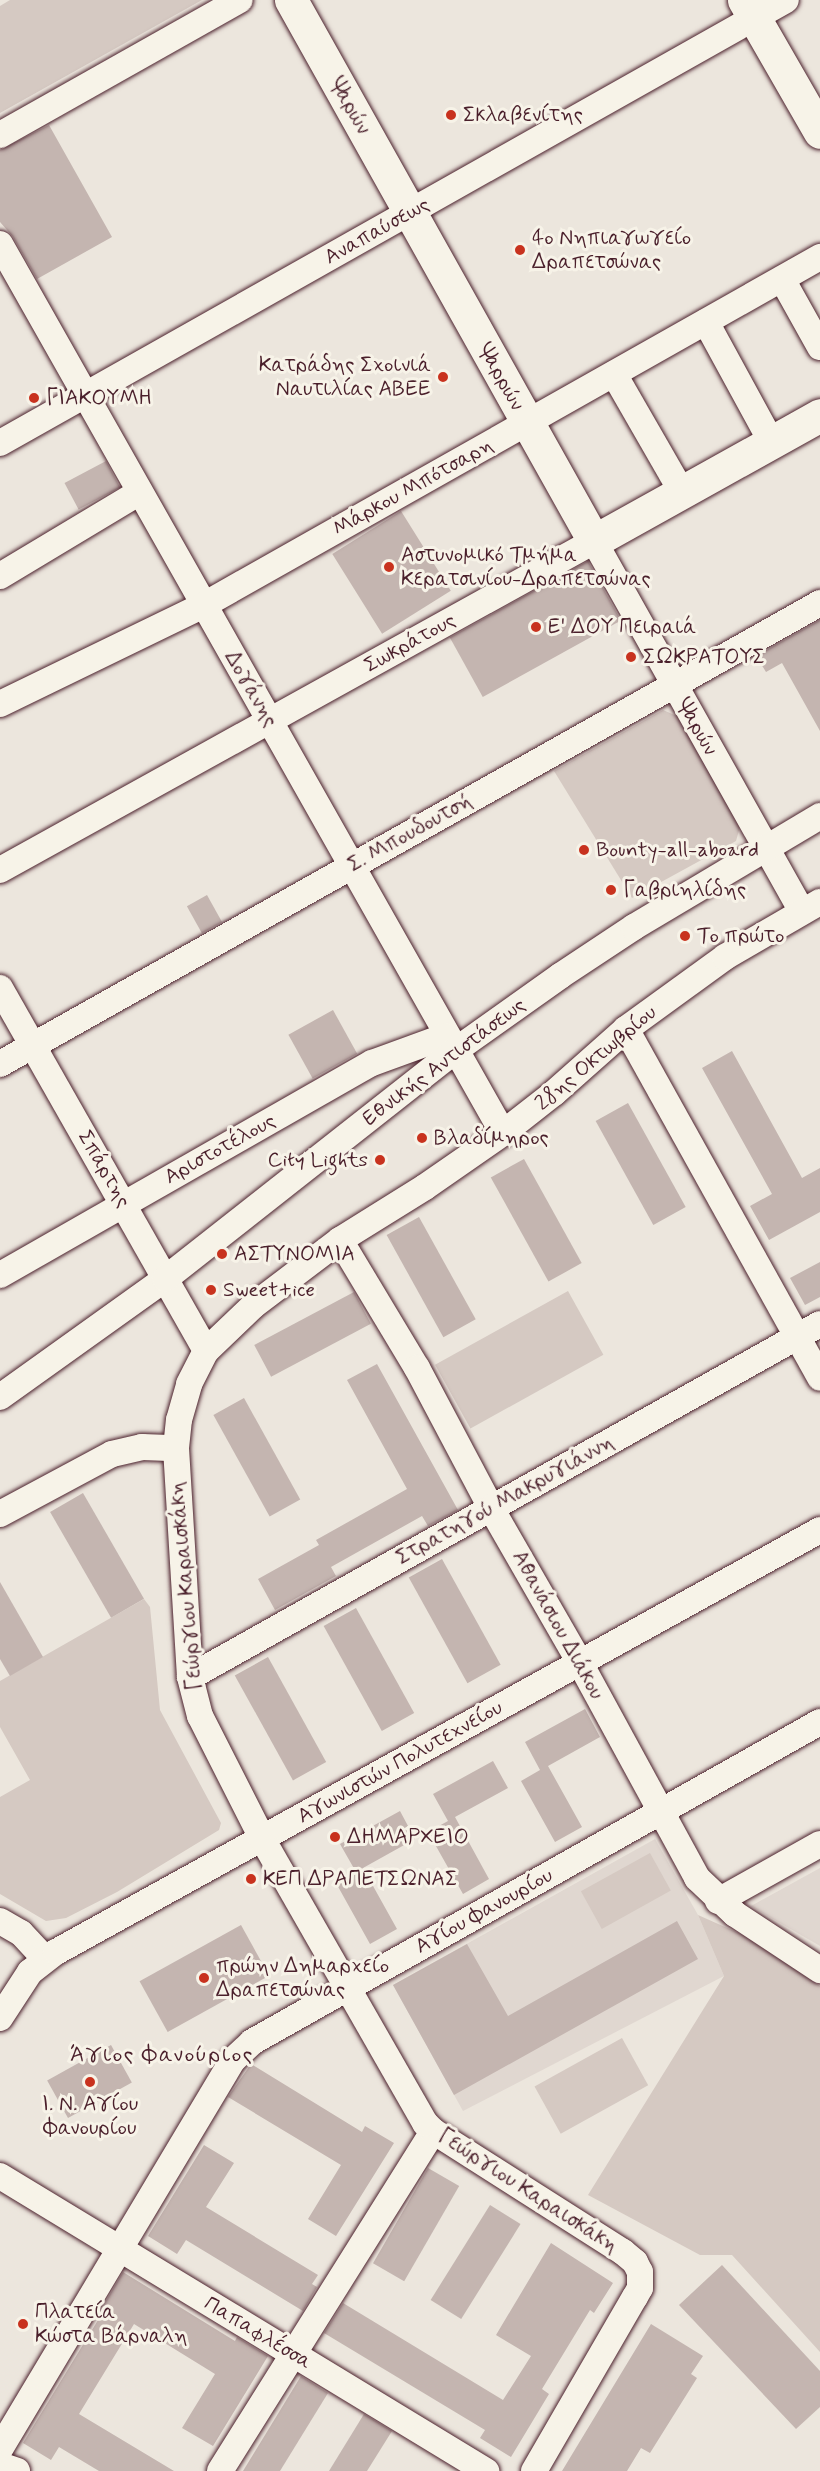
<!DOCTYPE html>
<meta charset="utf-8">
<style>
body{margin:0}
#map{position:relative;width:820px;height:2471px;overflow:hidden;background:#ece6dd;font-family:Mynerve,sans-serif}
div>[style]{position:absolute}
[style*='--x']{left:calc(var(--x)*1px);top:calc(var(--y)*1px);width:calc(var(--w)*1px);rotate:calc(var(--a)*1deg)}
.built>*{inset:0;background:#e0d7d0}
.green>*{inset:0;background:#d5c9c2;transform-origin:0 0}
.building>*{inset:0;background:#c4b5b0;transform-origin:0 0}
.roads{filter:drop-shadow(0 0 2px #4a1f2b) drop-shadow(0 0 2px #4a1f2b)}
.minor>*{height:26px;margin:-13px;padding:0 13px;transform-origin:13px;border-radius:13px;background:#f7f3e8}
.major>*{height:33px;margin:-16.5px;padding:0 16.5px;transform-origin:16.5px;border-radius:16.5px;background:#f7f3e8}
.dots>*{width:16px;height:16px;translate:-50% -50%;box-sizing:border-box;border:3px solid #f7f3e8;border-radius:50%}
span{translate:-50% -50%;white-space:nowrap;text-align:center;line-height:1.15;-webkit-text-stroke:6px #f7f3e8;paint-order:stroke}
.street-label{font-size:21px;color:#4a1f2b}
.poi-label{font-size:21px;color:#4a1f2b}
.left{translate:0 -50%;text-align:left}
.right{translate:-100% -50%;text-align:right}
.neighbourhood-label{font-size:22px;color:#4a1f2b;letter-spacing:1.5px}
</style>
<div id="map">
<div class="built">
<i style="clip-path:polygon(655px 1839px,698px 1915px,724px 1976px,463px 2111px,393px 1985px)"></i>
<i style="clip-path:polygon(820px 1868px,820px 1946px,751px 1906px)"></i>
</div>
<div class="green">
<i style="clip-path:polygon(10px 0,202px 0,0 113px,0 6px)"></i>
<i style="clip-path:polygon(663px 710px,677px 716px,740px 827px,736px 841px,632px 898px,554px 771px)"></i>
<i style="left:568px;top:1291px;width:73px;height:152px;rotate:61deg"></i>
<i style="clip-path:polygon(144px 1599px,150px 1607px,160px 1710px,221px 1823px,219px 1830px,117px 1892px,66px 1918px,46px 1921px,0 1894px,0 1797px,30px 1780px,0 1727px,0 1681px)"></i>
<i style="left:650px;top:1853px;width:43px;height:79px;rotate:61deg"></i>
<i style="clip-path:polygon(698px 1915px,743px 1935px,820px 1986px,820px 2352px,732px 2255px,700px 2255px,588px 2195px,724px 1976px)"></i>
<i style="left:622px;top:2038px;width:54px;height:100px;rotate:61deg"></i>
</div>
<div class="building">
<i style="clip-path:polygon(49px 125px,112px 237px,37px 279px,13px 237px,0 222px,0 150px)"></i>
<i style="left:106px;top:461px;width:30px;height:47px;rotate:62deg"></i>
<i style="left:401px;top:511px;width:94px;height:81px;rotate:58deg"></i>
<i style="left:588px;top:561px;width:68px;height:158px;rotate:61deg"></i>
<i style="clip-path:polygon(820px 620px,820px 731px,782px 663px,766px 672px,756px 656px)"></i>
<i style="left:207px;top:895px;width:31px;height:23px;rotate:61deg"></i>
<i style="left:333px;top:1010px;width:50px;height:51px;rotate:61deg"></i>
<i style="clip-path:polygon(732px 1051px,802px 1178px,820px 1168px,820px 1212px,769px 1240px,750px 1206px,772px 1194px,702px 1068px)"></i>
<i style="left:628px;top:1103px;width:119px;height:37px;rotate:61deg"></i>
<i style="left:524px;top:1159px;width:119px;height:38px;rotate:61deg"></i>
<i style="left:419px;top:1217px;width:117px;height:37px;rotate:61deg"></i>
<i style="clip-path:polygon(820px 1262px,820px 1297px,805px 1305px,790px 1278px)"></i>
<i style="left:354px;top:1292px;width:36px;height:113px;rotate:62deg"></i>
<i style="clip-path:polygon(377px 1364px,458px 1510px,428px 1526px,422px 1516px,331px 1567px,336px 1576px,275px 1610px,258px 1579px,319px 1545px,316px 1540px,407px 1489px,347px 1380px)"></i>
<i style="left:244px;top:1398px;width:116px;height:35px;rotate:61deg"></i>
<i style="left:83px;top:1493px;width:122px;height:38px;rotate:60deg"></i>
<i style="left:442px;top:1559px;width:121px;height:38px;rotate:61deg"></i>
<i style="clip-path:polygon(0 1582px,43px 1657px,10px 1676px,0 1659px)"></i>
<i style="left:356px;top:1608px;width:120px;height:37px;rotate:61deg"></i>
<i style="left:268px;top:1657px;width:120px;height:38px;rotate:61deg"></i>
<i style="clip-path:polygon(585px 1709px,600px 1737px,548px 1766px,582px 1827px,555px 1842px,521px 1781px,540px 1770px,525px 1742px)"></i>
<i style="clip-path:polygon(493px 1761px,508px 1788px,455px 1817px,489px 1879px,463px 1894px,428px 1832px,448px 1821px,433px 1794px)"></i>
<i style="clip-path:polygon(400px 1811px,415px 1839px,363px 1868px,397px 1929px,370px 1944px,336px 1883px,356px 1872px,340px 1844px)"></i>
<i style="clip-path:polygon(677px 1921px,698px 1959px,454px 2095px,393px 1985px,467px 1944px,508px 2016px)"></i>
<i style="left:241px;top:1925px;width:58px;height:116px;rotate:61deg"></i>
<i style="left:111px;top:2045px;width:43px;height:73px;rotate:61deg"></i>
<i style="clip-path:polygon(251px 2064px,362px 2132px,365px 2126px,394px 2143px,336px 2236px,308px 2219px,341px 2165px,228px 2097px)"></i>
<i style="clip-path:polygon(204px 2145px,234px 2163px,206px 2207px,318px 2275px,312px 2284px,317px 2287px,303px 2311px,186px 2240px,177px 2254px,148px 2236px)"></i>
<i style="left:428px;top:2168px;width:36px;height:110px;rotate:30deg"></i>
<i style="left:490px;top:2205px;width:36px;height:112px;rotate:32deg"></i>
<i style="clip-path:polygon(551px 2243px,613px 2283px,594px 2313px,590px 2310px,542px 2389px,549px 2394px,511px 2457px,480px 2438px,485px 2430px,324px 2333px,343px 2303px,503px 2400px,531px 2356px,496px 2335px)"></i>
<i style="clip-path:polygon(722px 2265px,820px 2371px,820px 2407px,796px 2429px,679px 2305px)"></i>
<i style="clip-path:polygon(123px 2272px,235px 2341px,237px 2337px,268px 2356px,213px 2446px,182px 2428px,215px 2374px,134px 2324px,79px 2414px,174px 2471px,99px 2471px,59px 2447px,51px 2460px,23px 2443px,106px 2307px,103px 2306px)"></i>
<i style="clip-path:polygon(651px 2324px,703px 2356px,691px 2374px,697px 2378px,650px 2453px,641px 2448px,627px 2471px,562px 2471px)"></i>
<i style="clip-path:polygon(301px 2376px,328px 2393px,280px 2471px,243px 2471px)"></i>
<i style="clip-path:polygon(364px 2414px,392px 2431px,367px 2471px,329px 2471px)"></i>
</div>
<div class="roads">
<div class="minor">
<i style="--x:0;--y:135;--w:275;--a:-29.4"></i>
<i style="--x:0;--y:244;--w:1021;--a:60.5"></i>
<i style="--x:782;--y:279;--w:78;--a:60.8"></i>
<i style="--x:706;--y:322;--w:123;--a:61.4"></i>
<i style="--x:614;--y:374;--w:122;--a:60.1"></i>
<i style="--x:0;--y:443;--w:902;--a:-29.41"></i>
<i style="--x:0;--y:576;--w:163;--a:-31"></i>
<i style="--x:0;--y:704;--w:227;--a:-25.9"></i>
<i style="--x:204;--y:605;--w:708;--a:-29.46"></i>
<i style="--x:0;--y:870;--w:679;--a:-28.98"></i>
<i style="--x:594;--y:541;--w:425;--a:60.7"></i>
<i style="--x:0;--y:988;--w:417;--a:60.4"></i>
<i style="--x:626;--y:1029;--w:399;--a:60.9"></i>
<i style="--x:0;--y:1064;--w:941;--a:-29.34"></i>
<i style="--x:340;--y:1240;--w:149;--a:59"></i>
<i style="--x:417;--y:1368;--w:158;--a:62.1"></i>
<i style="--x:491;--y:1508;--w:179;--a:60.1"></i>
<i style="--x:580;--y:1663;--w:245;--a:61.4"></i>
<i style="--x:697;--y:1878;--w:52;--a:43.5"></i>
<i style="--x:735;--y:1914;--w:102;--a:33.4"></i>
<i style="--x:0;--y:1275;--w:428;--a:-29.7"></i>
<i style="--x:372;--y:1063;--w:79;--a:-20"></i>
<i style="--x:0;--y:1397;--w:203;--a:-35.6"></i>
<i style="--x:165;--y:1279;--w:370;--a:-38.2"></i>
<i style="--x:456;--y:1050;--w:128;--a:-35.4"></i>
<i style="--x:560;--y:976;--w:89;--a:-33.5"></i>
<i style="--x:634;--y:927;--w:217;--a:-30.8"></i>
<i style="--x:0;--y:1514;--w:127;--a:-28.2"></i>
<i style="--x:112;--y:1454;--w:31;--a:-13"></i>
<i style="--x:142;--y:1447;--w:34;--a:2"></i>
<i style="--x:190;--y:1677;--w:722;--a:-29.26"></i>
<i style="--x:718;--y:1901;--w:117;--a:-29.2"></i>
<i style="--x:0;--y:1921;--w:24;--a:30"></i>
<i style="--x:21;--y:1933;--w:35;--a:47"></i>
<i style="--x:0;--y:2018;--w:55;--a:-56.9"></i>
<i style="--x:30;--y:1972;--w:33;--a:-38"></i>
<i style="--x:56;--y:1952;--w:873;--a:-28.91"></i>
<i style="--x:0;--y:2176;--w:569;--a:31.26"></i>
<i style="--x:0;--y:2449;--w:453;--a:-59.1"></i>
<i style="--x:233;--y:2060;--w:26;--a:-43"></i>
<i style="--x:252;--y:2042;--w:652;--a:-29.4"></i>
<i style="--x:0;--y:2465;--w:18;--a:19"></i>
<i style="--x:220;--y:2471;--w:401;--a:-57.9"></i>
<i style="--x:534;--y:2471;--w:201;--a:-59.9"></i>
<i style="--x:635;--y:2297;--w:10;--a:-61"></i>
<i style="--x:640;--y:2288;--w:16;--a:-90"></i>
<i style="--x:640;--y:2272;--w:11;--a:-117"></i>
<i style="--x:635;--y:2262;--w:16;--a:-140"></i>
<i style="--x:623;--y:2252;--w:225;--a:-147.5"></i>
<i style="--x:433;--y:2131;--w:11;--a:-135"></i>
<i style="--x:425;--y:2123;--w:328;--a:-119.8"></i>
<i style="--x:262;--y:1838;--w:137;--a:-116.9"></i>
<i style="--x:200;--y:1716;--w:40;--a:-104.4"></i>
<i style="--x:190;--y:1677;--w:229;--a:-93.5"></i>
<i style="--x:176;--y:1448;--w:28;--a:-84"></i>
<i style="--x:179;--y:1420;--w:37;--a:-74"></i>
<i style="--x:189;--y:1384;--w:37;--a:-63"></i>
<i style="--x:206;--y:1351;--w:65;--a:-43.8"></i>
<i style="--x:253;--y:1306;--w:109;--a:-37.2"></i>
<i style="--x:340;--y:1240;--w:100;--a:-31.9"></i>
<i style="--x:425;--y:1187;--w:95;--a:-34.7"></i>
<i style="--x:503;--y:1133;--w:65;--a:-38.1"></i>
<i style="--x:554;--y:1093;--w:96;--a:-41.6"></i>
<i style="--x:626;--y:1029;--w:122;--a:-36"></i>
<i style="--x:725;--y:957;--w:110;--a:-30.1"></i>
</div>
<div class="major">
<i style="--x:291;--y:0;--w:620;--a:60.75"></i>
<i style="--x:594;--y:541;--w:259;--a:-29.1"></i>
<i style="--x:744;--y:0;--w:152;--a:60.1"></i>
</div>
</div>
<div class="dots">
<i style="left:451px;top:115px;background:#c8321e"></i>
<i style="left:520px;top:250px;background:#c8321e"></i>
<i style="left:443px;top:377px;background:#c8321e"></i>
<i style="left:34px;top:398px;background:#c8321e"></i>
<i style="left:389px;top:567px;background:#c8321e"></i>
<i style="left:536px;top:627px;background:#c8321e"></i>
<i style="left:631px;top:657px;background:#c8321e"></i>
<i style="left:584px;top:850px;background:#c8321e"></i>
<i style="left:611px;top:890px;background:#c8321e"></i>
<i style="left:685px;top:936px;background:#c8321e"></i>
<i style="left:422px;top:1138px;background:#c8321e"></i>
<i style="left:380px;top:1160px;background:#c8321e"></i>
<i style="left:222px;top:1254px;background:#c8321e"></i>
<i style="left:211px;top:1290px;background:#c8321e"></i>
<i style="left:335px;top:1837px;background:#c8321e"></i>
<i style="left:251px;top:1879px;background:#c8321e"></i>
<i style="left:204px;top:1978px;background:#c8321e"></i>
<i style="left:90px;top:2082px;background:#c8321e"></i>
<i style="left:23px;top:2324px;background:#c8321e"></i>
</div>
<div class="street-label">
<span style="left:350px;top:106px;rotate:61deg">Ψαρών</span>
<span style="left:377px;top:231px;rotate:-29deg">Αναπαύσεως</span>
<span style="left:501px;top:377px;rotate:61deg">Ψαρρών</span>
<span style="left:413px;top:487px;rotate:-29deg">Μάρκου Μπότσαρη</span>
<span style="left:410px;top:643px;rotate:-29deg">Σωκράτους</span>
<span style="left:251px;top:689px;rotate:60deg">Δογάνης</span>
<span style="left:697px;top:727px;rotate:61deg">Ψαρών</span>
<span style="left:410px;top:833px;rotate:-29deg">Σ. Μπουδουτσή</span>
<span style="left:596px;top:1058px;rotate:-40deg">28ης Οκτωβρίου</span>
<span style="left:444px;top:1062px;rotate:-37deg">Εθνικής Αντιστάσεως</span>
<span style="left:220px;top:1149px;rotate:-29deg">Αριστοτέλους</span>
<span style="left:104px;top:1169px;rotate:60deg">Σπάρτης</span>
<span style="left:505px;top:1500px;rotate:-29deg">Στρατηγού Μακρυγιάννη</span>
<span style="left:186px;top:1586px;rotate:-95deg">Γεώργιου Καραισκάκη</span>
<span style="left:558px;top:1625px;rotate:61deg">Αθανάσιου Διάκου</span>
<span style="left:400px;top:1762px;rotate:-29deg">Αγωνιστών Πολυτεχνείου</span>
<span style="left:484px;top:1911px;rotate:-29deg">Αγίου Φανουρίου</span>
<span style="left:528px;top:2191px;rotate:33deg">Γεώργιου Καραισκάκη</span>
<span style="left:258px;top:2333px;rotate:31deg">Παπαφλέσσα</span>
</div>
<div class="poi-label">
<span class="left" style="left:463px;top:115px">Σκλαβενίτης</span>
<span class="left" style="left:532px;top:250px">4ο Νηπιαγωγείο<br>Δραπετσώνας</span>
<span class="right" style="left:431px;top:377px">Κατράδης Σχοινιά<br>Ναυτιλίας ΑΒΕΕ</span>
<span class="left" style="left:46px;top:398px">ΓΙΑΚΟΥΜΗ</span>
<span class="left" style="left:401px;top:567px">Αστυνομικό Τμήμα<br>Κερατσινίου-Δραπετσώνας</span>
<span class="left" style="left:548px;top:627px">Ε' ΔΟΥ Πειραιά</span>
<span class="left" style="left:643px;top:657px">ΣΩΚΡΑΤΟΥΣ</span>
<span class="left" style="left:596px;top:850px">Bounty-all-aboard</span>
<span class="left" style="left:623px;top:890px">Γαβριηλίδης</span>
<span class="left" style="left:697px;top:936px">Το πρώτο</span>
<span class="left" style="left:434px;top:1138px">Βλαδίμηρος</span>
<span class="right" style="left:368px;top:1160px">City Lights</span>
<span class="left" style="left:234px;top:1254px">ΑΣΤΥΝΟΜΙΑ</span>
<span class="left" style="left:223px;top:1290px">Sweet+ice</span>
<span class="left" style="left:347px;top:1837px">ΔΗΜΑΡΧΕΙΟ</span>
<span class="left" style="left:263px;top:1879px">ΚΕΠ ΔΡΑΠΕΤΣΩΝΑΣ</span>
<span class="left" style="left:216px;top:1978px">πρώην Δημαρχείο<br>Δραπετσώνας</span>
<span style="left:90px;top:2116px">Ι. Ν. Αγίου<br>Φανουρίου</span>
<span class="left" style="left:35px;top:2324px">Πλατεία<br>Κώστα Βάρναλη</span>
</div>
<div class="neighbourhood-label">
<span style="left:162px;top:2056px">Άγιος Φανούριος</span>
</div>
</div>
